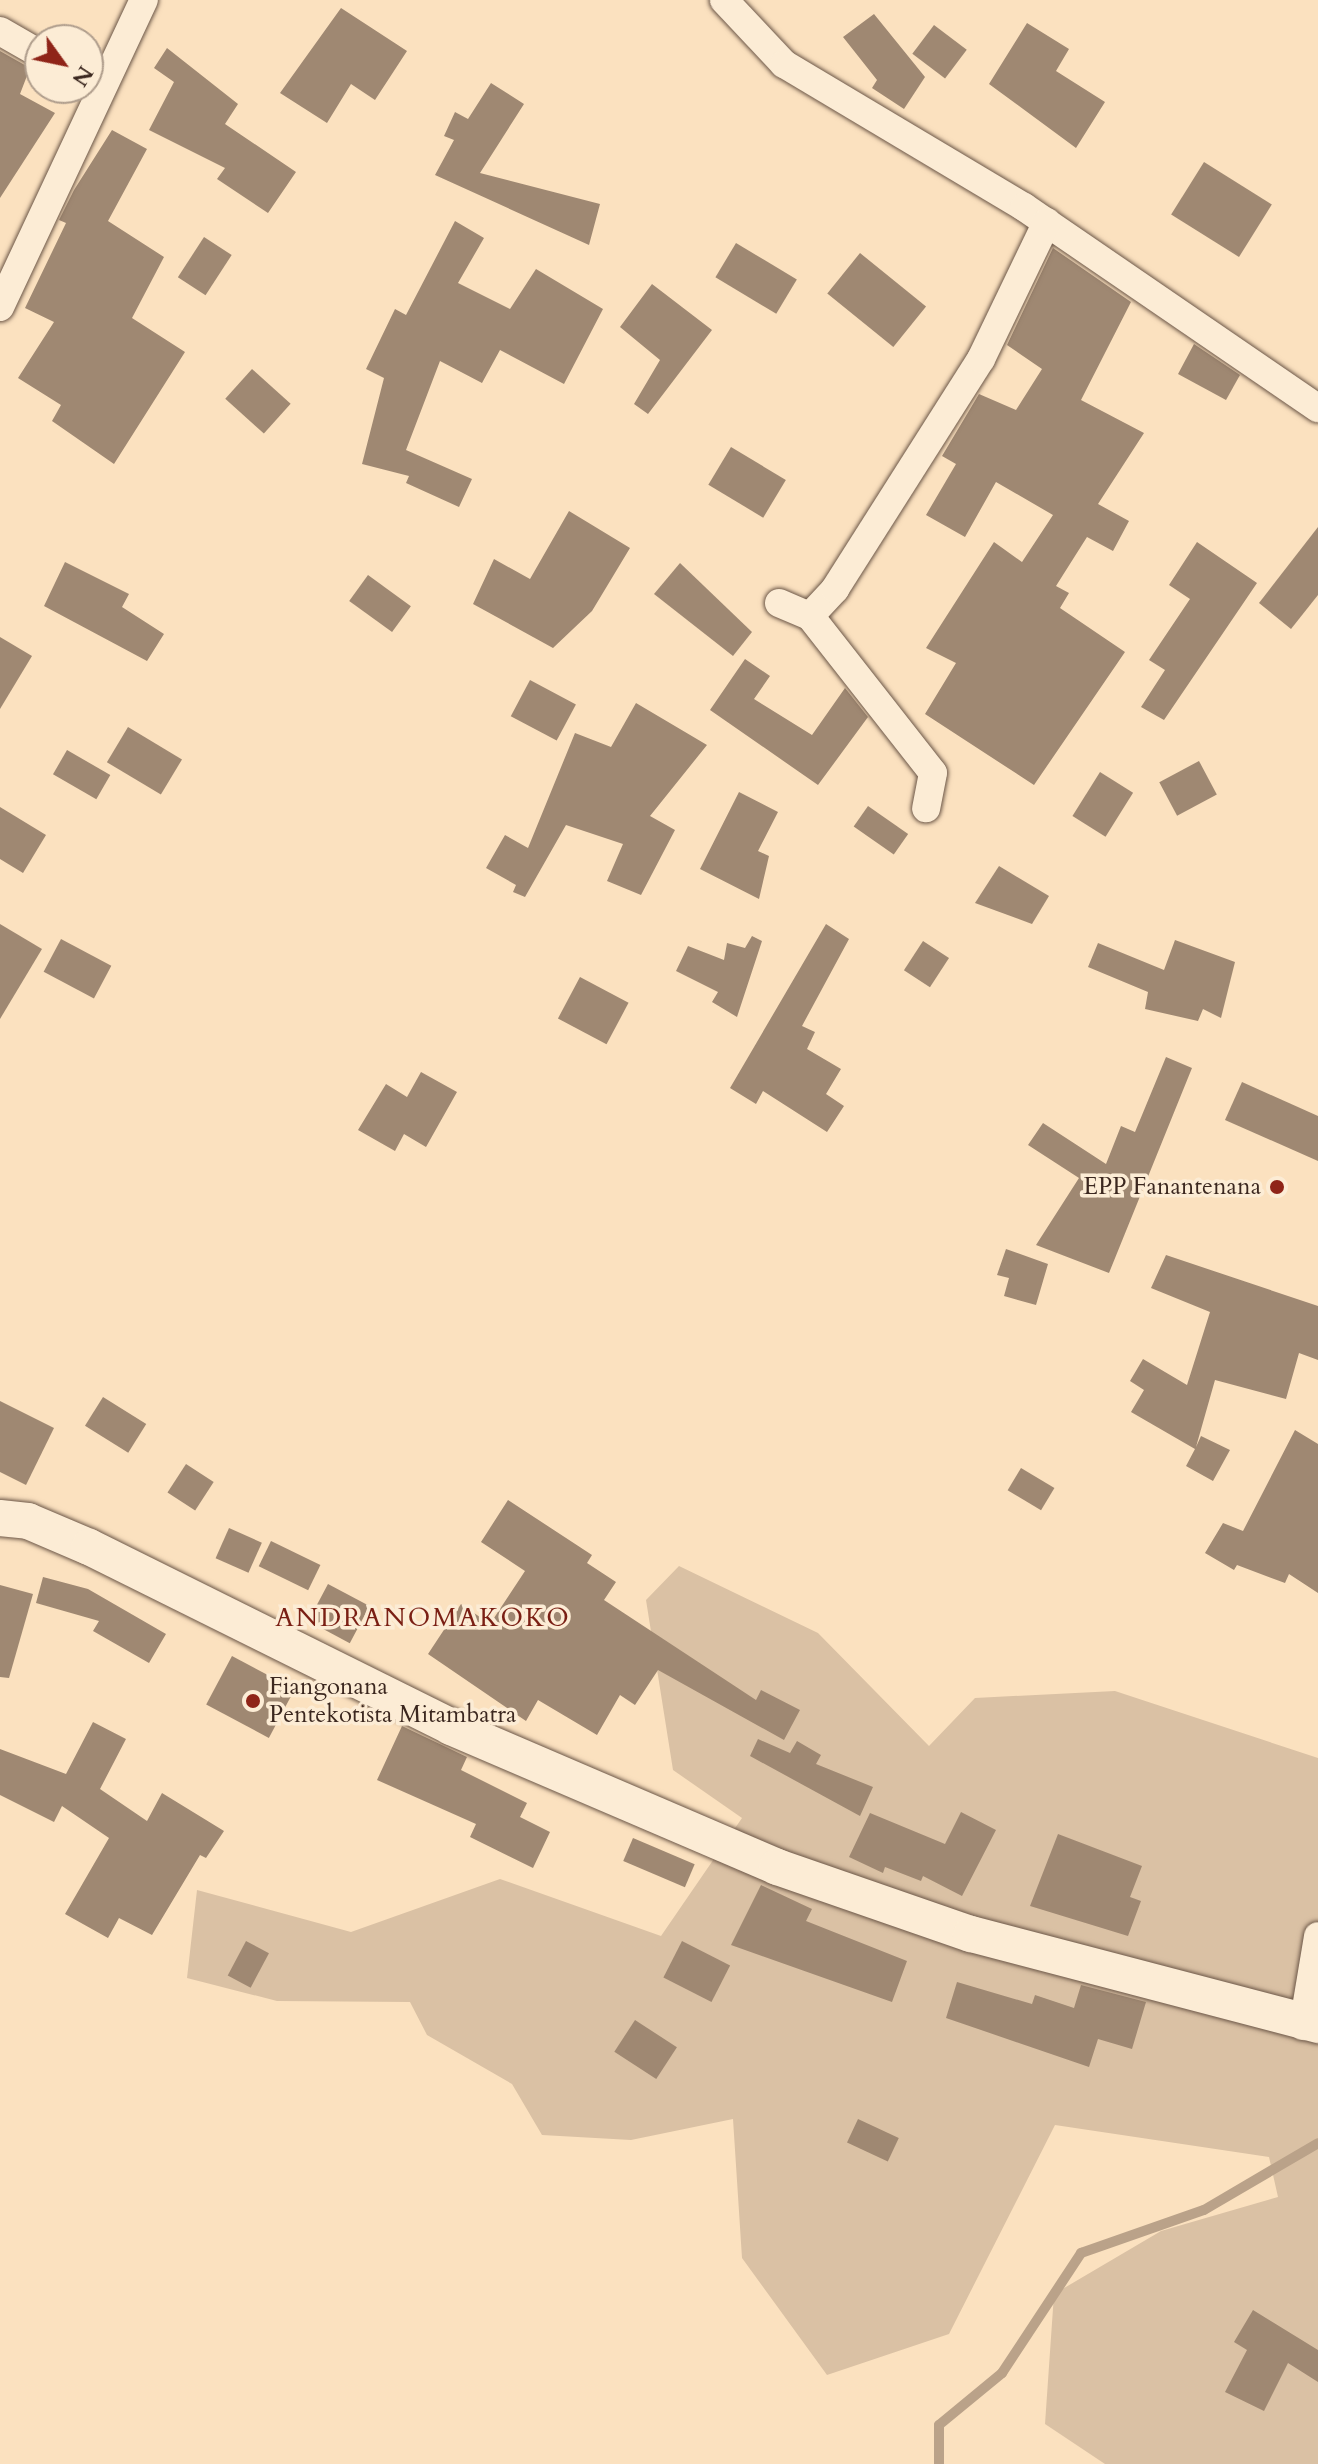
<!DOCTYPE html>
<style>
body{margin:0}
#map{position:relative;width:1318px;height:2464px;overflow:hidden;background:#fbe1bf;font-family:Cardo,serif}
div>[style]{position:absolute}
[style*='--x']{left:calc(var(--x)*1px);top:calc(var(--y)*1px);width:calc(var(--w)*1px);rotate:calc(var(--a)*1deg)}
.green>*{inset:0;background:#dac1a4}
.stream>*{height:10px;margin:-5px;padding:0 5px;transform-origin:5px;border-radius:5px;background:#baa289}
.building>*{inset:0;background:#9f8872;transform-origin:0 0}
.roads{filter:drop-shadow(0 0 2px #6b5647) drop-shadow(0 0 2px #6b5647)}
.minor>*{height:28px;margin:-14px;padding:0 14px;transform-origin:14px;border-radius:14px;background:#fcecd5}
.tertiary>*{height:36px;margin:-18px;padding:0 18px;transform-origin:18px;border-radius:18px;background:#fcecd5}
.dots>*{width:22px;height:22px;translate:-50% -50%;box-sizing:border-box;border:4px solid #fcecd5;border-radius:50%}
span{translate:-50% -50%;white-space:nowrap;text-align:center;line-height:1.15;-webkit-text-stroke:7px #fcecd5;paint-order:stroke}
.poi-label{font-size:24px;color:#3b271f}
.right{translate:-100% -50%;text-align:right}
.left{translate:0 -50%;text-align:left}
.neighbourhood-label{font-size:26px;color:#7a1f14;letter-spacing:2px}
.north{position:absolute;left:24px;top:24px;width:80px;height:80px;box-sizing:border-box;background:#fcecd5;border:2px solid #af9d8c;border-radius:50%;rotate:123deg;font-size:22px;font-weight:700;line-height:32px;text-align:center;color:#3b271f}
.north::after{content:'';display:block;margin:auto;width:28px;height:36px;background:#8f2418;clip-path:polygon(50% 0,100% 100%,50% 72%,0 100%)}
</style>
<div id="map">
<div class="green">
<i style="clip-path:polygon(679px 1566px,818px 1633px,929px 1746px,975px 1698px,1115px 1691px,1318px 1758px,1318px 2464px,1105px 2464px,1045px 2424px,1054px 2294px,1161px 2231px,1278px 2197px,1269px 2157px,1055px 2125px,949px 2334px,827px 2375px,742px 2258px,733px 2119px,631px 2140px,542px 2135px,512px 2084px,427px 2035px,410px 2002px,277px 2001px,187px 1978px,197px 1890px,351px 1932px,500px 1879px,661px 1936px,742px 1818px,673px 1770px,646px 1600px)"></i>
</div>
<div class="stream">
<i style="--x:939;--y:2464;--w:39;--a:-90"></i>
<i style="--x:939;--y:2425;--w:82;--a:-39.5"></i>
<i style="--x:1002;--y:2373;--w:144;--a:-56.6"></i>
<i style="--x:1081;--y:2253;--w:130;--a:-19.3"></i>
<i style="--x:1204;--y:2210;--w:132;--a:-30.4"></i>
</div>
<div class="building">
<i style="clip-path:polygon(341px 8px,407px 51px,375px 100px,351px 84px,327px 123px,280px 93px)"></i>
<i style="clip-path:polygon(874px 14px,925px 77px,904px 109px,872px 88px,877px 80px,843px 37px)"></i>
<i style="clip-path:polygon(1027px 23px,1069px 49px,1056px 71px,1105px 102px,1076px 148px,989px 84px)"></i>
<i style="left:934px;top:25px;width:41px;height:36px;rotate:37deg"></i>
<i style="clip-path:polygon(167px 48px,238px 104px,225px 124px,296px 172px,268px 213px,217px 179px,225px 168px,149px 130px,174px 82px,154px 68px)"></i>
<i style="clip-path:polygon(0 51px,30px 68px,20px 94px,55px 113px,0 198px)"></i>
<i style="clip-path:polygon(491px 83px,524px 104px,480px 173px,600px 204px,589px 245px,435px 175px,454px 140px,444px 136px,455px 112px,468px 119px)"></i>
<i style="clip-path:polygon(112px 130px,147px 149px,108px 221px,164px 257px,132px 318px,185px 352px,114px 464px,52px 421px,61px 405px,18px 378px,54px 322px,25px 308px,66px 223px,59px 220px,74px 190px)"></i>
<i style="left:1204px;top:162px;width:80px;height:62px;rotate:32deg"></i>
<i style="clip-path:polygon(455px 221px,484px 238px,458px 283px,510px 309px,536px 269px,603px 309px,564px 384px,500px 350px,482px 383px,440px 361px,406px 450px,472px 479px,459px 507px,406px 483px,409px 476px,362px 464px,384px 378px,366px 369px,395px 309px,406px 315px)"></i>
<i style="left:204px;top:237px;width:33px;height:48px;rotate:33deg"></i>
<i style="left:736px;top:243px;width:71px;height:40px;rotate:31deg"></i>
<i style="clip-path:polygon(1053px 248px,1131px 302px,1081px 400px,1144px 433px,1098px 504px,1129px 521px,1113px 551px,1087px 537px,1056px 586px,1069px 593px,1060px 608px,1125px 652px,1034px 785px,925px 714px,956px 663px,926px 648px,994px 542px,1022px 562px,1053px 515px,996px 482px,965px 537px,926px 515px,956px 464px,942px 456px,979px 394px,1016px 410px,1042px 369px,1007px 345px)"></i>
<i style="left:860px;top:253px;width:85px;height:52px;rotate:39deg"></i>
<i style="clip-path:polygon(652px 284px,712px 330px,648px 414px,634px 404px,660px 360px,620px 327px)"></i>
<i style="clip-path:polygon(1194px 344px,1240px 375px,1226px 400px,1178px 374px)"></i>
<i style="left:252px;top:369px;width:52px;height:40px;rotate:42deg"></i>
<i style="left:731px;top:447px;width:64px;height:44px;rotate:31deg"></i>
<i style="clip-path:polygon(569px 511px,630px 548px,592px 611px,553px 648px,473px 604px,494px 559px,530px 579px)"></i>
<i style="clip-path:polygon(1318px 527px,1318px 595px,1291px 629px,1259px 603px)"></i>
<i style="clip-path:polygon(1197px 542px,1257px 583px,1164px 720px,1141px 707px,1165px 670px,1149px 660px,1190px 599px,1169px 585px)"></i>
<i style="clip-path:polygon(65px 562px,129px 594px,122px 607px,164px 634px,147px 661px,44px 606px)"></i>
<i style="clip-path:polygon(680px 563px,752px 632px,733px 656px,654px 594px)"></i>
<i style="left:368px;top:575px;width:53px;height:32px;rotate:36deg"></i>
<i style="clip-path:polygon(0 637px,32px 656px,0 709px)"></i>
<i style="clip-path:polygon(745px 659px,770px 676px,754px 699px,812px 735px,845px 688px,868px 717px,818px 785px,710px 710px)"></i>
<i style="left:530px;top:680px;width:52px;height:41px;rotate:28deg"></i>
<i style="clip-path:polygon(636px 703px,707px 745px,650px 816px,675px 830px,641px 895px,607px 881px,623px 844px,566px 825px,525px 897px,513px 892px,516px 885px,486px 868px,505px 835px,528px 848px,575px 733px,611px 747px)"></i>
<i style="left:128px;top:727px;width:63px;height:41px;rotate:31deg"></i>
<i style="left:67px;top:750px;width:50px;height:28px;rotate:30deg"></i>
<i style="left:1199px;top:761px;width:38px;height:45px;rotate:62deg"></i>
<i style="left:1100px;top:772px;width:39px;height:52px;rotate:32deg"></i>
<i style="clip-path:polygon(739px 792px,778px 812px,758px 851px,769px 856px,759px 899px,700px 869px)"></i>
<i style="left:868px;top:806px;width:49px;height:25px;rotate:35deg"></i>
<i style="clip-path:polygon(0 807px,46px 835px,23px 873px,0 859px)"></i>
<i style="clip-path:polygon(999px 866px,1049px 896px,1032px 924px,975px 903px)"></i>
<i style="clip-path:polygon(0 924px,42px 949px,0 1019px)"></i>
<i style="clip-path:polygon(826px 924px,849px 939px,802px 1026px,815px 1032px,807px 1049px,841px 1069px,826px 1094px,844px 1106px,827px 1132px,763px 1091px,756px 1104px,730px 1088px)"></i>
<i style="clip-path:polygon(752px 936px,762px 941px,737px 1017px,712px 1002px,718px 992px,676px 971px,688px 946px,724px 960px,727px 943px,745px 948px)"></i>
<i style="left:61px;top:939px;width:57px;height:37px;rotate:28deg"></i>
<i style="clip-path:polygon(1175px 940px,1235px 962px,1221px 1018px,1203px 1009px,1198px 1021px,1145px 1009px,1148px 992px,1088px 967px,1098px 943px,1164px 970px)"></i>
<i style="left:923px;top:941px;width:31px;height:35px;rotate:33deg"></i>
<i style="left:580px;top:977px;width:55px;height:47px;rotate:28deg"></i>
<i style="clip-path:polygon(1166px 1057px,1192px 1068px,1109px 1273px,1036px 1245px,1079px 1178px,1028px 1145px,1043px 1123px,1106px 1164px,1121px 1126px,1135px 1132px)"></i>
<i style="clip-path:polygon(421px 1072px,457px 1092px,426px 1147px,404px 1134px,395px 1151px,358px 1130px,386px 1084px,407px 1097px)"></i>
<i style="clip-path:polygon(1242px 1082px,1318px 1116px,1318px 1161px,1225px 1120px)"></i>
<i style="clip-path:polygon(1006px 1249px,1048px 1264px,1036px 1305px,1004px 1296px,1009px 1278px,997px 1275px)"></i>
<i style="clip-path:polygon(1166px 1255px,1318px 1306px,1318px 1360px,1299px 1353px,1286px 1399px,1215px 1380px,1196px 1447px,1201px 1436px,1230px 1450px,1213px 1481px,1186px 1466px,1195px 1449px,1131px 1412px,1144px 1390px,1130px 1381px,1143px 1359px,1187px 1385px,1210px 1312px,1151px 1288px)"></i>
<i style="left:103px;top:1397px;width:51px;height:34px;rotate:32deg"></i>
<i style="clip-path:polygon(0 1401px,54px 1428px,26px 1485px,0 1472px)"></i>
<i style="clip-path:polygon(1295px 1430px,1318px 1444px,1318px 1593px,1289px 1574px,1285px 1583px,1237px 1565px,1234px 1570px,1205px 1553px,1223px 1523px,1243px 1531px)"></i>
<i style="left:186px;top:1464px;width:33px;height:34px;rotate:33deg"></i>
<i style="left:1021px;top:1468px;width:39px;height:26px;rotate:31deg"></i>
<i style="clip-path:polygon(508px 1500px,592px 1555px,587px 1563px,616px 1582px,604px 1600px,756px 1700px,761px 1690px,800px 1710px,784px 1740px,658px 1670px,635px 1705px,620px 1695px,597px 1735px,538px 1700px,526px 1721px,428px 1654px,461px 1604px,490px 1624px,525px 1571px,481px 1542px)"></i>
<i style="left:229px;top:1528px;width:36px;height:33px;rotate:24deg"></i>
<i style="left:271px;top:1541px;width:55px;height:28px;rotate:26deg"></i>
<i style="clip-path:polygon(43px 1577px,88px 1589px,166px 1634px,149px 1663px,93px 1631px,99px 1621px,36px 1603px)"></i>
<i style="left:328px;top:1584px;width:47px;height:42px;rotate:28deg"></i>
<i style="clip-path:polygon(0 1585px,33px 1594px,9px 1678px,0 1677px)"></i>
<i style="left:232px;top:1656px;width:71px;height:55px;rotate:28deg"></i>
<i style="clip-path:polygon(93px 1722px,126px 1739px,100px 1789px,147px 1821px,162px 1793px,224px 1831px,206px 1858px,200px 1855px,152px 1935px,119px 1918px,108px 1938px,65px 1914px,109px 1838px,62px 1806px,54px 1822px,0 1795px,0 1749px,66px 1774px)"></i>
<i style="clip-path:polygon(402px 1726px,467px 1757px,461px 1770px,527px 1803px,520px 1817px,550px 1832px,533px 1868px,470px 1837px,476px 1824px,377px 1780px)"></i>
<i style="clip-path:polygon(758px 1739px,790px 1753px,797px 1741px,821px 1755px,816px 1764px,873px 1787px,860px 1816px,750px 1756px)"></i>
<i style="clip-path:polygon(961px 1812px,996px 1830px,962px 1896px,923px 1876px,921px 1881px,885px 1867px,883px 1873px,849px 1857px,870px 1813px,945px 1844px)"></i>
<i style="clip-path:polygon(1058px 1834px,1142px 1866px,1130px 1897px,1141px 1901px,1128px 1936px,1030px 1906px)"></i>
<i style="left:633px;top:1838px;width:67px;height:25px;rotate:23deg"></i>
<i style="clip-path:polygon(761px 1885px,812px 1909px,806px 1921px,907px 1961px,892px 2002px,731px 1945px)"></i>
<i style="left:246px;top:1941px;width:26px;height:39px;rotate:28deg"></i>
<i style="left:682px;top:1941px;width:54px;height:41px;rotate:27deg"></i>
<i style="clip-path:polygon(957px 1982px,1032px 2004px,1035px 1995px,1074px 2008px,1081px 1985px,1146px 2002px,1132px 2049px,1098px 2039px,1089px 2067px,946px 2018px)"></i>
<i style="left:635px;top:2020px;width:50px;height:38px;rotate:33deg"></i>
<i style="left:858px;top:2119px;width:45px;height:26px;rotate:25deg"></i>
<i style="clip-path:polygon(1253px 2310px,1318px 2350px,1318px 2382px,1288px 2363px,1264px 2411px,1225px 2392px,1247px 2350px,1234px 2342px)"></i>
</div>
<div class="roads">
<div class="minor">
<i style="--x:724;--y:0;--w:88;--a:46.8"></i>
<i style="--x:784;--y:64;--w:279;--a:30.8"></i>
<i style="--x:1024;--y:207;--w:356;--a:34.4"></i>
<i style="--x:0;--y:31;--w:46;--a:29.9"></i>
<i style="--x:0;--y:307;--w:339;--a:-64.9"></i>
<i style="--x:779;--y:603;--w:34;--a:23"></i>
<i style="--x:810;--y:616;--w:37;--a:-47"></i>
<i style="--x:835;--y:589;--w:272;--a:-57.6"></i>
<i style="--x:981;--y:359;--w:152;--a:-64.3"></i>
<i style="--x:810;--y:616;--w:199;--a:51.9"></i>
<i style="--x:933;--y:773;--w:36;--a:101"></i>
<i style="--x:1303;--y:2026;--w:91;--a:-80.5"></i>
</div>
<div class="tertiary">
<i style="--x:0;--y:1518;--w:28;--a:6"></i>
<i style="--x:28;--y:1521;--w:66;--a:23.1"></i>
<i style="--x:89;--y:1547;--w:404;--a:26.4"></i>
<i style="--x:451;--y:1727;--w:355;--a:23.2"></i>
<i style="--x:777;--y:1867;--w:205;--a:19.1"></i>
<i style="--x:971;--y:1934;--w:359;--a:14.7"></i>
</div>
</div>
<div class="dots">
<i style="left:1277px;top:1187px;background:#8f2418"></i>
<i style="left:253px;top:1701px;background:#8f2418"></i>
</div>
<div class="poi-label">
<span class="right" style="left:1261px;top:1187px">EPP Fanantenana</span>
<span class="left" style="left:269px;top:1701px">Fiangonana<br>Pentekotista Mitambatra</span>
</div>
<div class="neighbourhood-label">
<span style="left:423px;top:1618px">ANDRANOMAKOKO</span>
</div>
<div class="north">N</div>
</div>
